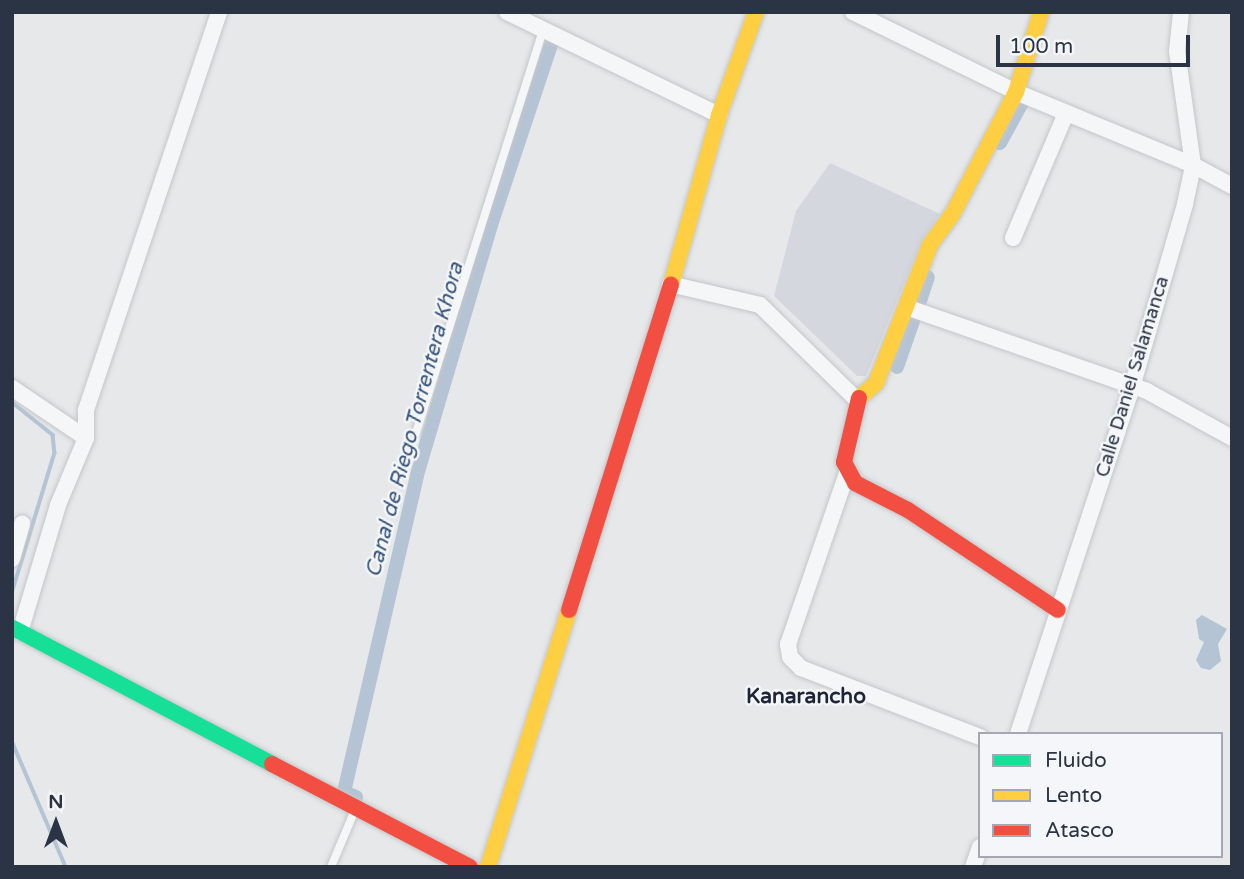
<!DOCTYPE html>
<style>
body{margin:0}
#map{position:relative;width:1244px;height:879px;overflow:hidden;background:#e6e8ea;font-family:"Varela Round",sans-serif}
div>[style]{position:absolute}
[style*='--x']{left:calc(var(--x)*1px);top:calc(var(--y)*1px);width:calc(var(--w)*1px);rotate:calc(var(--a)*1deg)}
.built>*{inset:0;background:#d4d7dd}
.water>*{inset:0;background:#b4c4d5}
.stream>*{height:3.5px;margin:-1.75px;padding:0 1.75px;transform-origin:1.75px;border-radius:1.75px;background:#b4c4d5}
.canal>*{height:14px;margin:-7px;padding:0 7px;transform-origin:7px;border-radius:7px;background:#b4c4d5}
.roads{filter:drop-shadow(0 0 2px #c4c6c8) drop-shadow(0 0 2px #c4c6c8)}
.lane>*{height:8px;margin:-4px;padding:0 4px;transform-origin:4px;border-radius:4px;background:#f5f6f7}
.street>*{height:16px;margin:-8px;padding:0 8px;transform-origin:8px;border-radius:8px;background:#f5f6f7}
.fast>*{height:16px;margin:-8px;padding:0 8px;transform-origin:8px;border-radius:8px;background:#16e098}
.slow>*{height:16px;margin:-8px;padding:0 8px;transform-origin:8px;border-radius:8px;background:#ffcf43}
.jam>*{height:16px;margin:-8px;padding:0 8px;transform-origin:8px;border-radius:8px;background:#f24e42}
span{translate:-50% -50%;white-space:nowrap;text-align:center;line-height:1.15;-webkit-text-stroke:5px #f4f6f9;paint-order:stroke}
.street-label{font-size:19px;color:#2b3445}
.water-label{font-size:21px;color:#34527a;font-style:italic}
.neighbourhood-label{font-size:21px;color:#1d2536;font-weight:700}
.frame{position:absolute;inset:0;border:14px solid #2b3445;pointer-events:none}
.legend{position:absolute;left:978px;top:732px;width:245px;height:126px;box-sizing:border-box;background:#f4f6f9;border:2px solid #a4a8b1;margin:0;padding:9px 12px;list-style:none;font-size:21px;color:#2b3445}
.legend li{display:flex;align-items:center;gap:14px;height:35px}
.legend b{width:35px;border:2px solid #a4a8b1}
.north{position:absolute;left:21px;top:788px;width:70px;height:70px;-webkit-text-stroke:5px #f4f6f9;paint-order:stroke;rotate:0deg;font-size:19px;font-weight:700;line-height:28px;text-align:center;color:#2b3445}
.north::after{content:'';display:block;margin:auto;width:24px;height:32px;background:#2b3445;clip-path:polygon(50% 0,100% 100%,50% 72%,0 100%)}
.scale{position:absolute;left:996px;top:35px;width:194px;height:32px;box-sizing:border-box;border:4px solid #2b3445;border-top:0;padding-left:9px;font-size:21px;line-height:24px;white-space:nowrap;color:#2b3445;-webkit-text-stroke:5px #f4f6f9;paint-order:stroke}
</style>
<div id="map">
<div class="built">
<i style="clip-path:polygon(830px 163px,940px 214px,922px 240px,866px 376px,857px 376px,774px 296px,796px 211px)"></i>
</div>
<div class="water">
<i style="clip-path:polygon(1202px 615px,1227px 629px,1218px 644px,1221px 661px,1210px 670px,1201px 668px,1196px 660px,1204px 642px,1199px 639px,1196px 620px)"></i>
</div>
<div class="stream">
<i style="--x:12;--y:402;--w:53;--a:38.8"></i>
<i style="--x:53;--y:435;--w:18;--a:84"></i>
<i style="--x:55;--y:453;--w:147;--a:107"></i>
<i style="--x:12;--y:741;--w:137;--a:66.8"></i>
</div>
<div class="canal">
<i style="--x:1000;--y:143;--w:48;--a:-61.3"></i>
<i style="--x:920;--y:301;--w:25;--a:-72"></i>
<i style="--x:897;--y:367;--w:49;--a:-70.8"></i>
<i style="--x:356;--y:797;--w:13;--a:-157"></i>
<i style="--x:344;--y:792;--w:325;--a:-77"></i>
<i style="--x:417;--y:475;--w:261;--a:-73.5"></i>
<i style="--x:491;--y:225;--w:190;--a:-71.6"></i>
</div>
<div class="roads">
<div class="lane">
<i style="--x:416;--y:433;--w:419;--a:-72.5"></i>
<i style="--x:331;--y:867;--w:62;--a:-67.2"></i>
</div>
<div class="street">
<i style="--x:507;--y:12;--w:236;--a:25.9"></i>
<i style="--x:853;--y:12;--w:182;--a:26.1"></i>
<i style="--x:1016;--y:92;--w:191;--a:22.4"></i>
<i style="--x:1193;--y:165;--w:44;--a:28.3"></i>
<i style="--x:1013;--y:238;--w:136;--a:-67"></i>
<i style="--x:670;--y:284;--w:92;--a:13.1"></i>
<i style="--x:760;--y:305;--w:136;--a:44.4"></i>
<i style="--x:906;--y:307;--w:255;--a:19.2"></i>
<i style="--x:1147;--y:391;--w:97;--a:28.9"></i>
<i style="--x:12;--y:388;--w:89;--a:34"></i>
<i style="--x:847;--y:473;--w:181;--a:109"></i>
<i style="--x:788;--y:644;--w:13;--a:81"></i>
<i style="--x:790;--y:657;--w:16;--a:45"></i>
<i style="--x:801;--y:668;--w:192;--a:21.1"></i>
<i style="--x:12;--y:559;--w:37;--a:-74"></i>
<i style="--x:20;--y:632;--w:133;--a:-73.3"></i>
<i style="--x:58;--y:505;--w:73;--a:-67.3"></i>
<i style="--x:86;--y:438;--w:28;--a:-90"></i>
<i style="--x:86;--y:410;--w:420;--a:-71.5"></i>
<i style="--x:1018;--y:734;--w:365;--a:-71.8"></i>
<i style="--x:1132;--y:387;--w:191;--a:-73.8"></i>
<i style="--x:1185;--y:204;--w:40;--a:-78"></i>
<i style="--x:1193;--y:165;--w:115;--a:-98"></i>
<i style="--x:1177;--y:51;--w:39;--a:-84"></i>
<i style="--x:973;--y:867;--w:21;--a:-71"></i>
</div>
<div class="fast">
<i style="--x:13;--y:628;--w:293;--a:27.7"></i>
</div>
<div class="slow">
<i style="--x:671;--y:285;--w:177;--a:-74.2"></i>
<i style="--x:719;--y:115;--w:109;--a:-70.2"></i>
<i style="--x:859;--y:398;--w:23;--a:-41"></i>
<i style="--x:876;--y:383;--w:148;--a:-68.6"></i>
<i style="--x:930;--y:245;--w:37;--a:-54"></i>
<i style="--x:952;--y:215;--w:139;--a:-62.5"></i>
<i style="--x:1016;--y:92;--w:84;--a:-72.6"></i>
<i style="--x:488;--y:867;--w:269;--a:-72.5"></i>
</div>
<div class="jam">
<i style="--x:859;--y:398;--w:66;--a:103.2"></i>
<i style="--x:844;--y:462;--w:24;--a:62"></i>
<i style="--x:855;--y:483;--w:59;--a:27"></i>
<i style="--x:908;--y:510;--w:180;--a:33.7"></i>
<i style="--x:569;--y:610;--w:341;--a:-72.6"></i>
<i style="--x:272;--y:764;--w:223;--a:27.5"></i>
</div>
</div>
<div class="street-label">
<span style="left:1133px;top:377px;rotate:-73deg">Calle Daniel Salamanca</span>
</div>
<div class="water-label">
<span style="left:415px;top:420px;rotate:-75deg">Canal de Riego Torrentera Khora</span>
</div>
<div class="neighbourhood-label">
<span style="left:806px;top:697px">Kanarancho</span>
</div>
<div class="frame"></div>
<ul class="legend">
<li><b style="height:9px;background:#16e098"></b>Fluido</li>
<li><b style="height:9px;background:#ffcf43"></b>Lento</li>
<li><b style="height:9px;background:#f24e42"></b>Atasco</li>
</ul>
<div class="north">N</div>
<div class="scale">100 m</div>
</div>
